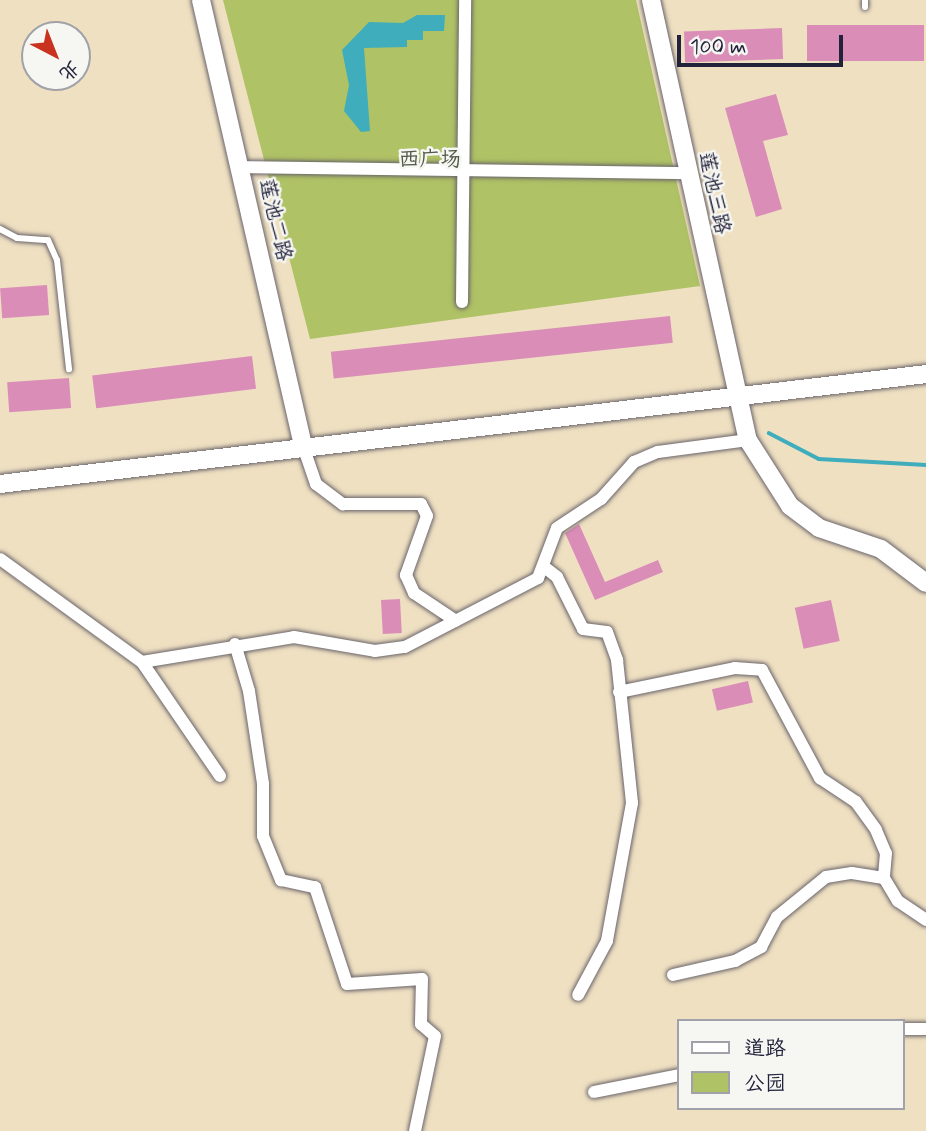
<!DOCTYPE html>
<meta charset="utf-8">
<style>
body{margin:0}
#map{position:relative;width:926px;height:1131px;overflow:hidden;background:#efe0c2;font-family:Mynerve,"LXGW WenKai TC",sans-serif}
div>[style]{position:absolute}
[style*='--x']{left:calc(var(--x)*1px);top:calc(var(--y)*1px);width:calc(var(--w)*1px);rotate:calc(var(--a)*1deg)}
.green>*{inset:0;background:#afc265}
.water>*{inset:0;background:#3fadbc}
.stream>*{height:3.5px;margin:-1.75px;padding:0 1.75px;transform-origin:1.75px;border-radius:1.75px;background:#3fadbc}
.building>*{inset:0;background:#d98db7;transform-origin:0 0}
.roads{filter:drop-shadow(0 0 2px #6a646a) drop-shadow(0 0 2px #6a646a)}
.lane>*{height:6px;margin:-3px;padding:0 3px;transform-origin:3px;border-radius:3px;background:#fff}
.street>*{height:12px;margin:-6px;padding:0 6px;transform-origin:6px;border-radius:6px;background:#fff}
.secondary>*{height:18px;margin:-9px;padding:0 9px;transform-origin:9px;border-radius:9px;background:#fff}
span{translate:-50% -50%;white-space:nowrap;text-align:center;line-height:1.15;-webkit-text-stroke:5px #f6f6f2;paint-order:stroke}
.park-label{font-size:21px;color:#535a4a}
.street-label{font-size:21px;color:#22223b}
.legend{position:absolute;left:677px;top:1019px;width:228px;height:91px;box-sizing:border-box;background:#f6f6f2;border:2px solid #a1a1a9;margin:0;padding:9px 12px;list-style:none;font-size:21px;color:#22223b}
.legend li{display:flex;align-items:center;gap:14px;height:35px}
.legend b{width:35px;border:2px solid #a1a1a9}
.north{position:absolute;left:21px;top:21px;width:70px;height:70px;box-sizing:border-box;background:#f6f6f2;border:2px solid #a1a1a9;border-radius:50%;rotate:138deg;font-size:19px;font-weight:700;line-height:28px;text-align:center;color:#22223b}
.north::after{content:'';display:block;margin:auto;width:24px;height:32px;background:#c8321e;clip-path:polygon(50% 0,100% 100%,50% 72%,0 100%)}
.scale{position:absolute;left:677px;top:35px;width:166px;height:32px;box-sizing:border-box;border:4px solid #22223b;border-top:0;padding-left:9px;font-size:21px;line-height:24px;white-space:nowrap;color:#22223b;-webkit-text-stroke:5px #f6f6f2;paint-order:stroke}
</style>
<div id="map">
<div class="green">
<i style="clip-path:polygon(223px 0,636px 0,700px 286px,310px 339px)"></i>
</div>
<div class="water">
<i style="clip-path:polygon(417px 15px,445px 15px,444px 31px,423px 31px,423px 40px,407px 40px,407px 47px,364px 48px,370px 131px,361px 132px,344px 111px,349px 85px,342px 50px,369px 22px,403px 23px)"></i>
</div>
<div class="stream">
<i style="--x:769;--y:433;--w:56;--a:27.5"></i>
<i style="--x:819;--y:459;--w:107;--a:3.2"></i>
</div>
<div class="building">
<i style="left:807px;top:25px;width:117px;height:36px"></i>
<i style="left:782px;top:28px;width:31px;height:98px;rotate:88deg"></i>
<i style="clip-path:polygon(776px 94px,788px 135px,763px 141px,782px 209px,756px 217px,725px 108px)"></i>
<i style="left:47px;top:285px;width:30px;height:47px;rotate:86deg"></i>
<i style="left:670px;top:316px;width:27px;height:341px;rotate:84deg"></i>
<i style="left:252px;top:356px;width:33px;height:161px;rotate:83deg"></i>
<i style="left:69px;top:378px;width:30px;height:62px;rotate:86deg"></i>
<i style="clip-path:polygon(579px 524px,605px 582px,658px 560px,663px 572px,595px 600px,565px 533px)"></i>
<i style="left:400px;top:599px;width:34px;height:19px;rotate:87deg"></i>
<i style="left:831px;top:600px;width:42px;height:37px;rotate:78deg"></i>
<i style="left:748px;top:681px;width:22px;height:37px;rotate:77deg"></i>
</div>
<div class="roads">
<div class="lane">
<i style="--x:865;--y:7;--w:7;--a:-90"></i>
<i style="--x:0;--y:229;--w:19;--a:28"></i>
<i style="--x:17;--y:238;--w:31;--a:4"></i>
<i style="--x:48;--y:240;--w:22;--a:66"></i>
<i style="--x:57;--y:260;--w:110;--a:83.7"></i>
</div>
<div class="street">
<i style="--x:240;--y:167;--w:447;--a:0.8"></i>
<i style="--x:462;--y:302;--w:302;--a:-89.4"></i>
<i style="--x:304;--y:449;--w:37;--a:71"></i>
<i style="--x:316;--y:484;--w:34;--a:37"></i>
<i style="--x:343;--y:504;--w:78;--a:0"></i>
<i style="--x:421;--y:504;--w:13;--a:63"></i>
<i style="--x:427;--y:516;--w:63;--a:109.6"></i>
<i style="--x:406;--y:575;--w:20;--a:66"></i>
<i style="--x:414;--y:593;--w:50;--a:33.7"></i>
<i style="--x:0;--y:559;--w:175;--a:36"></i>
<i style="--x:142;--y:662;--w:138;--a:55.6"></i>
<i style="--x:543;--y:566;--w:18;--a:38"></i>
<i style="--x:557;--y:577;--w:58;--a:63.4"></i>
<i style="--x:583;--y:629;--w:24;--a:7"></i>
<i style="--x:607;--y:632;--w:30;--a:70"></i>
<i style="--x:617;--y:660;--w:144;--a:84"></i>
<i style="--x:632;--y:803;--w:140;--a:100.3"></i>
<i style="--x:607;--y:941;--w:61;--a:118.2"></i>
<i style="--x:235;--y:644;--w:49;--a:73.4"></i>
<i style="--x:249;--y:691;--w:94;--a:81.4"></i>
<i style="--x:263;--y:784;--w:52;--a:90"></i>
<i style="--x:263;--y:836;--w:48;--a:67.8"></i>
<i style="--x:281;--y:880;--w:35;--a:12"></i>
<i style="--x:315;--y:887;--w:102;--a:71.7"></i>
<i style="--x:347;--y:984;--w:75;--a:-3.8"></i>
<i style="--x:422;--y:979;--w:45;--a:91.3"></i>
<i style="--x:421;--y:1024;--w:18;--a:41"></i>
<i style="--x:435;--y:1036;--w:97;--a:101.9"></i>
<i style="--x:142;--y:662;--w:154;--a:-9.3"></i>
<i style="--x:294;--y:637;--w:82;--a:9.8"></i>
<i style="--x:375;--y:651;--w:30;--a:-8"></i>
<i style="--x:405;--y:647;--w:150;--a:-27.4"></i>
<i style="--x:538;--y:578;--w:53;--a:-69.2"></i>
<i style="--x:557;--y:528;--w:53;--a:-33.4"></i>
<i style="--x:601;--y:499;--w:50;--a:-48.3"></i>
<i style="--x:634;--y:462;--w:26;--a:-23"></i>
<i style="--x:658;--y:452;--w:91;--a:-7.6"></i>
<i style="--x:619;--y:692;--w:118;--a:-11.7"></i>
<i style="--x:735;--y:668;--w:27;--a:4"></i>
<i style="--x:762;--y:670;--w:123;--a:61.8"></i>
<i style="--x:820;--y:778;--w:43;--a:33.7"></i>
<i style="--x:856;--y:802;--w:34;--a:54"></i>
<i style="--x:876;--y:830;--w:25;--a:67"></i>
<i style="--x:886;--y:853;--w:25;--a:95"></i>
<i style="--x:673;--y:975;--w:64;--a:-12.7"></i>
<i style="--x:735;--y:961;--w:30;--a:-28"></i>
<i style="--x:761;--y:947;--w:34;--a:-62"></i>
<i style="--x:777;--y:917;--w:63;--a:-39.2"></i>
<i style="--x:826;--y:877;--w:26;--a:-9"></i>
<i style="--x:852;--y:873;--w:32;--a:9"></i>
<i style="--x:884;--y:878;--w:27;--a:59"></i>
<i style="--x:898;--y:901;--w:34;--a:34"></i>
<i style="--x:903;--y:1029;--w:23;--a:0"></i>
<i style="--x:594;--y:1092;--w:87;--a:-11.3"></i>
</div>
<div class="secondary">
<i style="--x:201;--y:0;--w:461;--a:77.1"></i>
<i style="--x:651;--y:0;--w:451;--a:77.6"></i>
<i style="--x:748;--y:440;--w:78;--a:57.5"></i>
<i style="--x:790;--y:506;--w:36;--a:37"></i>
<i style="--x:819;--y:528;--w:65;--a:18.7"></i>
<i style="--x:881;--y:549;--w:56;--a:37.1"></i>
<i style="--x:0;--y:484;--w:933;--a:-6.77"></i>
</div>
</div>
<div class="park-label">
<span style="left:430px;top:160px">西广场</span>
</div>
<div class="street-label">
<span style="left:714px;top:193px;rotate:78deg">莲池三路</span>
<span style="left:275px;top:220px;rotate:77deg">莲池二路</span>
</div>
<ul class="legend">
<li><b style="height:9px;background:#fff"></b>道路</li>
<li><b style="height:19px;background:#afc265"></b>公园</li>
</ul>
<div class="north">北</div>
<div class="scale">100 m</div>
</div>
